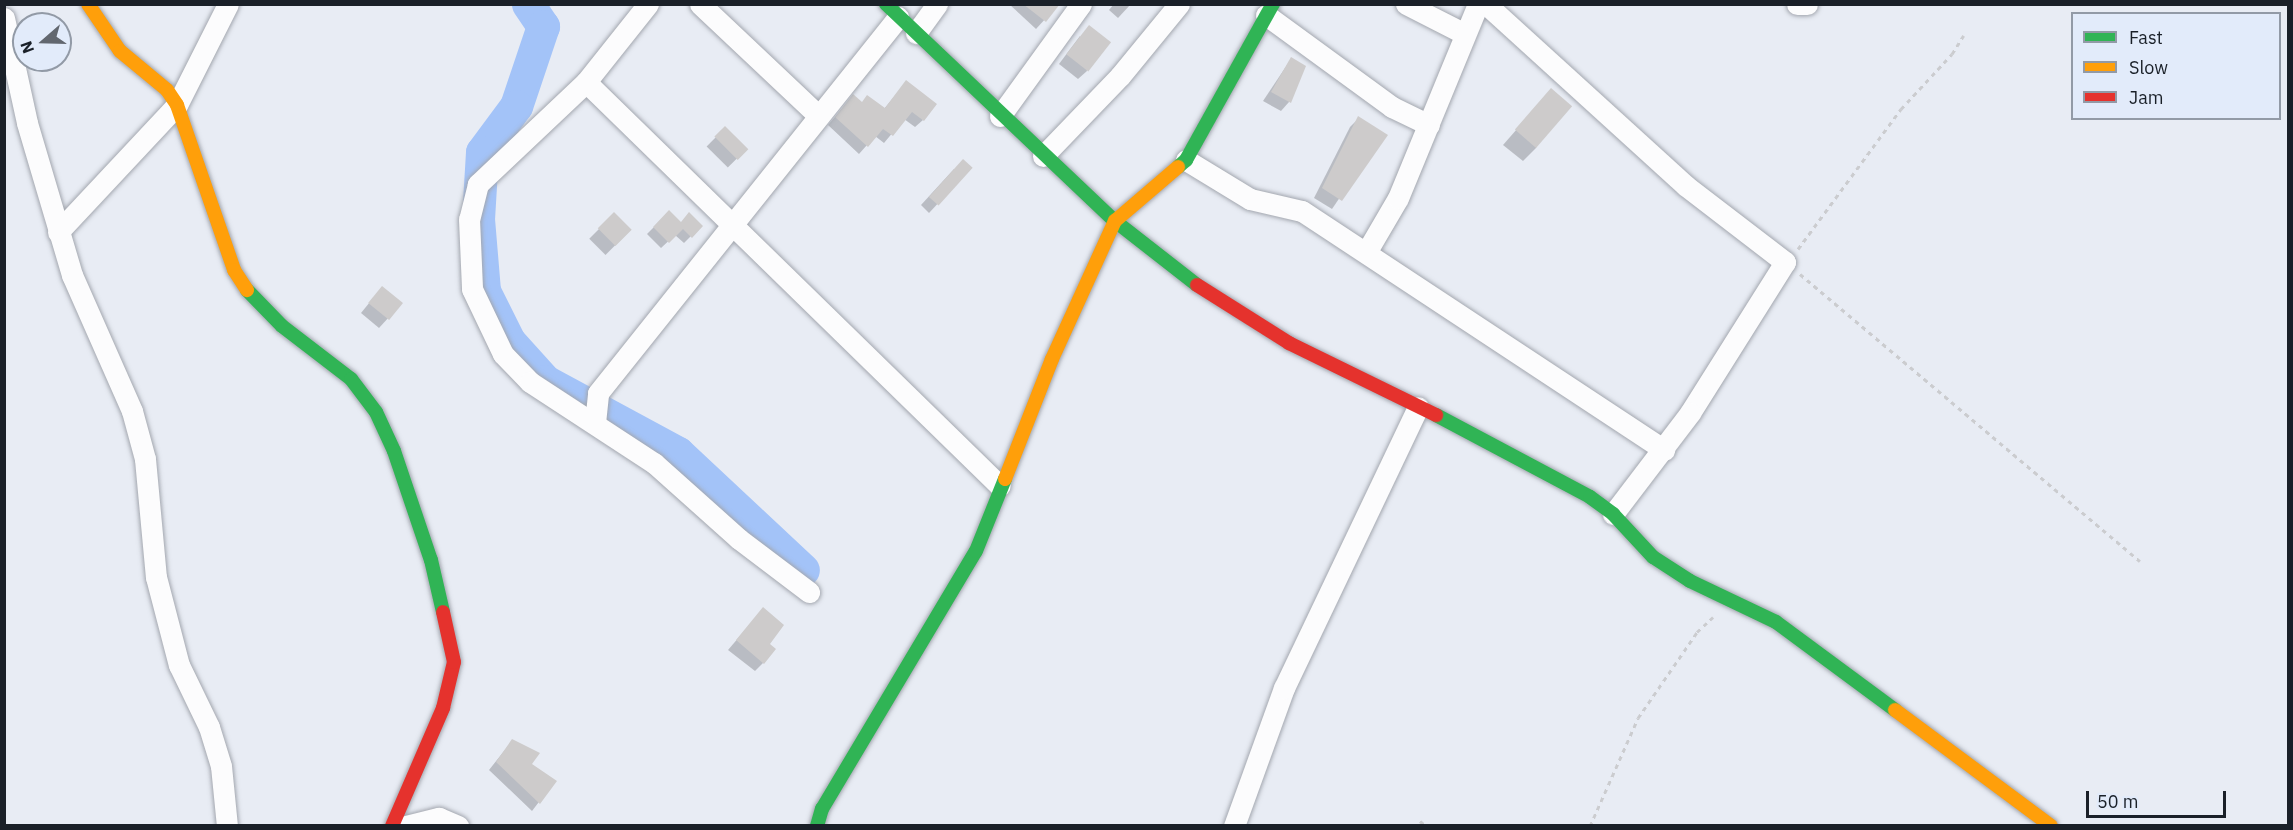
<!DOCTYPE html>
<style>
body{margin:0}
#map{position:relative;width:2293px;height:830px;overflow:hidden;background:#e8ecf4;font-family:"IBM Plex Sans",sans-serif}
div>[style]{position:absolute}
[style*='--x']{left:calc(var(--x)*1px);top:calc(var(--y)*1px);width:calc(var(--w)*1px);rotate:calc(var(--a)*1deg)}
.shadow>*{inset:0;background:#0003;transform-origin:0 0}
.river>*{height:33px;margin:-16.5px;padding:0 16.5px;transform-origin:16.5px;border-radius:16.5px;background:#a3c3f8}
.building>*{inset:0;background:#cdcbcb;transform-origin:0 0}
.path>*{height:3px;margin-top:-1.5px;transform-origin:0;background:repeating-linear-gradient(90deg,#cbcccf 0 4.5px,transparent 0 9px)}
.roads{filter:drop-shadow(0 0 2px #a3a7af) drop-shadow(0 0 2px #a3a7af)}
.street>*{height:21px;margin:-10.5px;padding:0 10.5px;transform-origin:10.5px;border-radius:10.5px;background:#fcfcfd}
.fast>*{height:14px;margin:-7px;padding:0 7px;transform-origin:7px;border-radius:7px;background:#30b455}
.slow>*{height:14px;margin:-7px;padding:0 7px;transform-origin:7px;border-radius:7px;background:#ff9f0a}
.jam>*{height:14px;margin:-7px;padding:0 7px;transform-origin:7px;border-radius:7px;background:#e5322d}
span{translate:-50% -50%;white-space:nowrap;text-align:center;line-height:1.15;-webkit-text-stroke:4.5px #e2ebfa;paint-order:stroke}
.frame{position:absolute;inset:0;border:6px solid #1a2028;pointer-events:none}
.legend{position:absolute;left:2071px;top:12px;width:210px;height:108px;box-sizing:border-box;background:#e2ebfa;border:2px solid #929aa6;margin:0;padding:8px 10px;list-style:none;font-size:18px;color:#1a2028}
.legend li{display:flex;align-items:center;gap:12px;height:30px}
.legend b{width:30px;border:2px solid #929aa6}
.north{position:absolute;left:12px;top:12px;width:60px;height:60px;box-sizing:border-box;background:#e2ebfa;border:2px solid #929aa6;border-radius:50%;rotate:250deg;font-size:16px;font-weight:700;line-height:24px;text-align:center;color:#1a2028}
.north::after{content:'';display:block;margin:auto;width:21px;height:27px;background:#62676f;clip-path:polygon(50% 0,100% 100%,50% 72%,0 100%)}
.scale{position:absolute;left:2086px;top:791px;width:140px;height:27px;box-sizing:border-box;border:3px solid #1a2028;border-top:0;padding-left:8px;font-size:18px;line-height:21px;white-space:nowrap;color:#1a2028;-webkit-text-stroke:4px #e2ebfa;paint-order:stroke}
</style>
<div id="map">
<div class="shadow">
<i style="clip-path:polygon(1009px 4px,1058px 5px,1036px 29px)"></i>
<i style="clip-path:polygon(1114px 4px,1131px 4px,1118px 18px,1109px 10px)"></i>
<i style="clip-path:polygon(1080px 36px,1087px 71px,1078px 79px,1059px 64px)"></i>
<i style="clip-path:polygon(1291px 59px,1289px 102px,1281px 111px,1263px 101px)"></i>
<i style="clip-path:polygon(906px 82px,923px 120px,915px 127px,904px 119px,884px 143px,875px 136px,859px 154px,828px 125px,853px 96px,861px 103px,884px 109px)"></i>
<i style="clip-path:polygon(1551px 90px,1536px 148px,1523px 161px,1503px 145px)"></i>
<i style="clip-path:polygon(1359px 118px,1362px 165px,1332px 209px,1314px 198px,1350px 127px)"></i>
<i style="left:725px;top:128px;width:30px;height:26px;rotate:45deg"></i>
<i style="clip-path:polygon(971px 168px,929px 213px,921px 205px,954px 169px)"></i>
<i style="clip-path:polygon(669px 212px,680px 223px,701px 226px,684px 243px,675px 235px,661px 248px,647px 234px)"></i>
<i style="left:614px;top:214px;width:23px;height:35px;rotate:45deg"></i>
<i style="clip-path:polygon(374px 297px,401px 304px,379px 328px,361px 313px)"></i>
<i style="clip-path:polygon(763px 609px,768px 644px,763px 663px,755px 671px,728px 650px)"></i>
<i style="clip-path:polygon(512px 741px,530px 764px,555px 781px,532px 811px,489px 770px)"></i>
</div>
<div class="river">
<i style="--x:528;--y:4;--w:27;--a:56"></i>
<i style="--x:543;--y:26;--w:84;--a:108.6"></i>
<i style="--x:516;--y:106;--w:57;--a:126.5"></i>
<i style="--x:482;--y:152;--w:67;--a:93.4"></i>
<i style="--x:478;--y:219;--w:72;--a:85.2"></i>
<i style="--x:484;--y:291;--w:56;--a:63.4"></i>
<i style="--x:509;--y:341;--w:54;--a:48"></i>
<i style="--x:545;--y:381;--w:151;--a:28.4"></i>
<i style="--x:678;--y:453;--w:171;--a:43.1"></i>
</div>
<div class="building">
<i style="clip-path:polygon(1023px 4px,1060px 4px,1046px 22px)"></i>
<i style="left:1089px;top:25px;width:28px;height:37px;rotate:38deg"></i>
<i style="clip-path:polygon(1291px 57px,1306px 66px,1291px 103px,1271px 92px)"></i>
<i style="clip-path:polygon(906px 80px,937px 104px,924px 121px,912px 112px,893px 136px,883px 129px,868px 147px,835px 117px,853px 94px,862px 102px,867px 95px,885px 108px)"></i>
<i style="left:1551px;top:88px;width:28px;height:55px;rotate:41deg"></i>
<i style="clip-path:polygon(1358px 116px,1388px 135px,1342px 201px,1322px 188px)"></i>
<i style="left:725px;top:126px;width:33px;height:15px;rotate:45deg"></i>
<i style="left:963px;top:159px;width:13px;height:51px;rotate:42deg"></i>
<i style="clip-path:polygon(669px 210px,681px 222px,689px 212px,703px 226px,692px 238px,683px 229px,669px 243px,653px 227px)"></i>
<i style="left:614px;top:212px;width:25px;height:23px;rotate:45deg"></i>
<i style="left:382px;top:286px;width:27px;height:22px;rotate:39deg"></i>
<i style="clip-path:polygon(763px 607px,784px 625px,770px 644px,776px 649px,764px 664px,736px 640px)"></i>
<i style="clip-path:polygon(512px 739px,540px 753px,532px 764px,557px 781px,540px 804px,496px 762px)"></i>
</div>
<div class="path">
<i style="--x:1798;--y:249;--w:174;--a:-53.7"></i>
<i style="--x:1901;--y:109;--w:75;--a:-47.2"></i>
<i style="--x:1952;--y:54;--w:22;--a:-58"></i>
<i style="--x:1800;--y:274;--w:445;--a:40.2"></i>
<i style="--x:1420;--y:821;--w:8;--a:40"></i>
<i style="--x:1590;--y:826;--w:118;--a:-66"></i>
<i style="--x:1638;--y:718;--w:104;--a:-55.5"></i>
<i style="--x:1697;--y:632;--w:22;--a:-43"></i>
</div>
<div class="roads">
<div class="street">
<i style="--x:648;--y:4;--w:100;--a:128.5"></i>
<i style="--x:586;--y:82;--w:149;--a:136.6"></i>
<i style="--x:478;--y:184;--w:36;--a:104"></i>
<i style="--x:469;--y:219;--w:70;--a:87.5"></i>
<i style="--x:472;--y:289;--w:72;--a:64.5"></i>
<i style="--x:503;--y:354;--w:39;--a:46"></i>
<i style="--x:530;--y:382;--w:148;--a:33.2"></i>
<i style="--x:654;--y:463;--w:114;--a:41.8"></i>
<i style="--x:739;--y:539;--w:88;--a:37.1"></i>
<i style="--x:700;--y:4;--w:163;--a:43.3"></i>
<i style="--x:1406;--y:4;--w:66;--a:27"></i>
<i style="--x:1486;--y:4;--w:270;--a:42.3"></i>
<i style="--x:1686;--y:186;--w:125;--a:37.5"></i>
<i style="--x:1785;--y:262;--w:178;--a:122.2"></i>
<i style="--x:1690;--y:413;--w:127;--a:127.3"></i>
<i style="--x:1797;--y:4;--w:10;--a:0"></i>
<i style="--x:1266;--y:15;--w:156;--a:36.1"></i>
<i style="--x:1392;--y:107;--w:41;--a:25.9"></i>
<i style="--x:4;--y:18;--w:107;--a:77.6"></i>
<i style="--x:27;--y:123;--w:159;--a:73.5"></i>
<i style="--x:72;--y:275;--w:149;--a:66.2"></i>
<i style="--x:132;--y:411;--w:50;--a:74.8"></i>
<i style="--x:145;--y:459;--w:119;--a:84.7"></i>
<i style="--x:156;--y:577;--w:91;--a:75.4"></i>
<i style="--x:179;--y:665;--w:69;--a:64.2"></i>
<i style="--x:209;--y:727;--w:41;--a:72.9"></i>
<i style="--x:221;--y:766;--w:60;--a:84.3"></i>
<i style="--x:916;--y:33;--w:36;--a:-54"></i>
<i style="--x:586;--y:82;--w:578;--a:44.3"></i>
<i style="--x:1000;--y:116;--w:138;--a:-54.1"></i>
<i style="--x:1043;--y:156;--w:111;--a:-46.1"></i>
<i style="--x:1120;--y:76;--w:93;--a:-50.7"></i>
<i style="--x:1186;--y:160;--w:75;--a:31.4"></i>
<i style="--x:1250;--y:199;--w:53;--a:13"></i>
<i style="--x:1302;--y:211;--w:434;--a:33.4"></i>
<i style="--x:58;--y:232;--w:174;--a:-46.9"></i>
<i style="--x:177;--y:105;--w:113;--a:-63.2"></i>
<i style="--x:1367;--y:251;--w:61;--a:-59.7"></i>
<i style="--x:1398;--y:198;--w:210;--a:-67.6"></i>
<i style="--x:595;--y:423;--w:30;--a:-84"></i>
<i style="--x:598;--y:393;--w:481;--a:-51.4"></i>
<i style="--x:406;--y:826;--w:34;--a:-14"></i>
<i style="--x:439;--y:818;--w:21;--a:23"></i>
<i style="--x:1234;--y:826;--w:147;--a:-70.1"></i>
<i style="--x:1284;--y:688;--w:311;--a:-64.5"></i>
</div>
<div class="fast">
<i style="--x:886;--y:4;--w:315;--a:43.5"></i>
<i style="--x:1115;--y:221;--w:104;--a:38"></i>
<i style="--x:1178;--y:167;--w:11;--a:-41"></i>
<i style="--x:1186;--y:160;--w:179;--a:-60.9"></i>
<i style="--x:247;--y:290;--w:50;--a:45.8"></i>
<i style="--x:282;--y:326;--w:87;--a:37.5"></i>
<i style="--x:351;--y:379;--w:41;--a:52.9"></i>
<i style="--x:376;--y:412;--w:43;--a:65.2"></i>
<i style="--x:394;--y:451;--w:115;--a:71.3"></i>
<i style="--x:431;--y:560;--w:53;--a:77"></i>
<i style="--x:1436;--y:415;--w:174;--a:28"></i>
<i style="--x:1590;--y:497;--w:29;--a:36"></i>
<i style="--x:1613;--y:514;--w:59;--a:47.1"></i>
<i style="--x:1653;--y:557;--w:44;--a:33"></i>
<i style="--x:1690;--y:581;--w:95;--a:25.5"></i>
<i style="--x:1776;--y:622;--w:148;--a:36.5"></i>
<i style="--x:817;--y:826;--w:18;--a:-74"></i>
<i style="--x:822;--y:809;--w:300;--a:-59.2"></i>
<i style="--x:976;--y:551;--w:78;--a:-68.1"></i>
</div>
<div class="slow">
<i style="--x:88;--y:4;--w:57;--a:55.8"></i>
<i style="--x:120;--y:51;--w:61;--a:39.7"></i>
<i style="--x:167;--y:90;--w:18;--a:56"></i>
<i style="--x:177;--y:105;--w:175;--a:70.9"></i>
<i style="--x:234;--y:270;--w:24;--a:57"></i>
<i style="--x:1005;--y:479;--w:129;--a:-68.6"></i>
<i style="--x:1052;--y:359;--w:152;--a:-65.5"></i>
<i style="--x:1115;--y:221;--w:83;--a:-40.6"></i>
<i style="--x:1895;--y:710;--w:194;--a:36.6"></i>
</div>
<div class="jam">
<i style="--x:1197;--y:285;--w:109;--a:32.2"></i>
<i style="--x:1289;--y:343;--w:164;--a:26.1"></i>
<i style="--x:392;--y:826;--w:129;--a:-66.6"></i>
<i style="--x:443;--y:708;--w:47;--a:-76.6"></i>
<i style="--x:454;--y:662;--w:51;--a:-102.4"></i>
</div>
</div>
<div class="frame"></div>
<ul class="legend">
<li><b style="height:8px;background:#30b455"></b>Fast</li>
<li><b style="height:8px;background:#ff9f0a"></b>Slow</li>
<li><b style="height:8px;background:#e5322d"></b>Jam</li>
</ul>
<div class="north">N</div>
<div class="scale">50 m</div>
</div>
